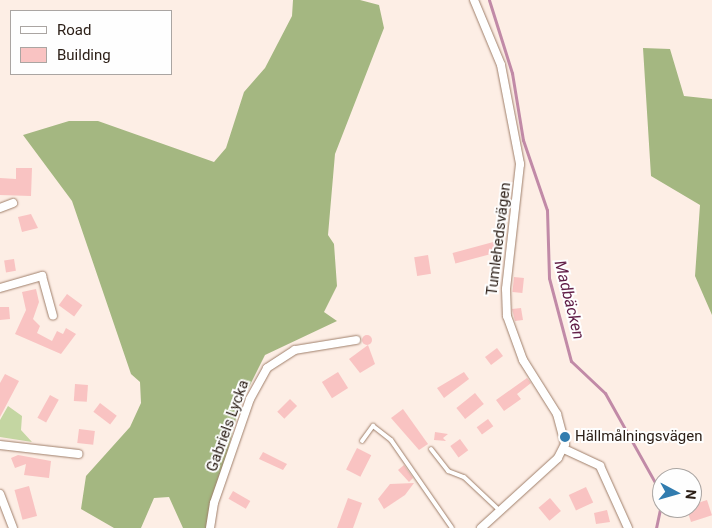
<!DOCTYPE html>
<meta charset="utf-8">
<style>
body{margin:0}
#map{position:relative;width:712px;height:528px;overflow:hidden;background:#fdeee5;font-family:Roboto,sans-serif}
div>[style]{position:absolute}
[style*='--x']{left:calc(var(--x)*1px);top:calc(var(--y)*1px);width:calc(var(--w)*1px);rotate:calc(var(--a)*1deg)}
.green>*{inset:0;background:#c4d6a2}
.forest>*{inset:0;background:#a4b781}
.stream>*{height:3px;margin:-1.5px;padding:0 1.5px;transform-origin:1.5px;border-radius:1.5px;background:#c18aa7}
.building>*{inset:0;background:#f9c3c2;transform-origin:0 0}
.round{border-radius:50%}
.roads{filter:drop-shadow(0 0 1px #9f7f6a) drop-shadow(0 0 1px #9f7f6a)}
.lane>*{height:4px;margin:-2px;padding:0 2px;transform-origin:2px;border-radius:2px;background:#fff}
.street>*{height:8px;margin:-4px;padding:0 4px;transform-origin:4px;border-radius:4px;background:#fff}
.dots>*{width:14px;height:14px;translate:-50% -50%;box-sizing:border-box;border:2px solid #fefefe;border-radius:50%}
span{translate:-50% -50%;white-space:nowrap;text-align:center;line-height:1.15;-webkit-text-stroke:4px #fefefe;paint-order:stroke}
.street-label{font-size:15px;color:#2d2018}
.poi-label{font-size:15px;color:#2d2018}
.left{translate:0 -50%;text-align:left}
.water-label{font-size:16px;color:#622049;font-style:italic}
.legend{position:absolute;left:10px;top:10px;width:162px;height:65px;box-sizing:border-box;background:#fefefe;border:1px solid #aaa5a2;margin:0;padding:6px 9px;list-style:none;font-size:15px;color:#2d2018}
.legend li{display:flex;align-items:center;gap:10px;height:25px}
.legend b{width:25px;border:1px solid #aaa5a2}
.north{position:absolute;left:652px;top:468px;width:50px;height:50px;box-sizing:border-box;background:#fefefe;border:1px solid #aaa5a2;border-radius:50%;rotate:96deg;font-size:14px;font-weight:700;line-height:20px;text-align:center;color:#2d2018}
.north::after{content:'';display:block;margin:auto;width:18px;height:22px;background:#317caf;clip-path:polygon(50% 0,100% 100%,50% 72%,0 100%)}
</style>
<div id="map">
<div class="green">
<i style="clip-path:polygon(8px 406px,22px 416px,21px 430px,32px 442px,0 437px,0 420px)"></i>
</div>
<div class="forest">
<i style="clip-path:polygon(293px 0,360px 0,379px 5px,384px 28px,335px 154px,328px 235px,334px 244px,337px 286px,324px 312px,337px 321px,265px 355px,239px 407px,208px 528px,183px 528px,169px 497px,154px 498px,141px 528px,114px 528px,81px 509px,86px 476px,130px 427px,141px 403px,140px 382px,131px 374px,72px 201px,23px 135px,69px 121px,98px 121px,214px 162px,226px 148px,244px 92px,265px 68px,292px 16px)"></i>
<i style="clip-path:polygon(643px 48px,670px 49px,684px 96px,712px 99px,712px 315px,695px 276px,700px 205px,651px 176px)"></i>
</div>
<div class="stream">
<i style="--x:489;--y:0;--w:77;--a:72.5"></i>
<i style="--x:512;--y:73;--w:68;--a:80.7"></i>
<i style="--x:523;--y:140;--w:74;--a:71.1"></i>
<i style="--x:547;--y:210;--w:68;--a:88.3"></i>
<i style="--x:549;--y:278;--w:86;--a:75.2"></i>
<i style="--x:571;--y:361;--w:47;--a:43.3"></i>
<i style="--x:605;--y:393;--w:117;--a:60.8"></i>
<i style="--x:656;--y:528;--w:29;--a:-78"></i>
</div>
<div class="building">
<i style="clip-path:polygon(16px 168px,32px 168px,31px 196px,0 195px,0 178px,16px 179px)"></i>
<i style="clip-path:polygon(31px 214px,38px 228px,22px 232px,18px 217px)"></i>
<i style="left:497px;top:241px;width:11px;height:46px;rotate:75deg"></i>
<i style="left:428px;top:255px;width:19px;height:14px;rotate:81deg"></i>
<i style="left:14px;top:259px;width:12px;height:10px;rotate:81deg"></i>
<i style="left:514px;top:277px;width:10px;height:15px;rotate:6deg"></i>
<i style="clip-path:polygon(36px 289px,39px 302px,33px 319px,40px 326px,37px 333px,52px 341px,57px 331px,63px 334px,66px 328px,76px 334px,61px 354px,15px 334px,26px 310px,22px 292px)"></i>
<i style="left:67px;top:294px;width:19px;height:14px;rotate:36deg"></i>
<i style="clip-path:polygon(0 307px,9px 307px,10px 319px,0 320px)"></i>
<i style="clip-path:polygon(521px 308px,523px 320px,515px 321px,512px 309px)"></i>
<i class="round" style="left:362px;top:335px;width:10px;height:10px"></i>
<i style="clip-path:polygon(368px 345px,375px 364px,360px 373px,349px 359px)"></i>
<i style="left:497px;top:348px;width:10px;height:15px;rotate:53deg"></i>
<i style="left:338px;top:372px;width:19px;height:19px;rotate:58deg"></i>
<i style="clip-path:polygon(464px 372px,469px 379px,444px 398px,437px 388px)"></i>
<i style="clip-path:polygon(5px 374px,19px 381px,0 417px,0 383px)"></i>
<i style="clip-path:polygon(527px 378px,531px 383px,517px 394px,521px 399px,504px 411px,496px 400px)"></i>
<i style="left:75px;top:384px;width:13px;height:17px;rotate:4deg"></i>
<i style="left:475px;top:393px;width:14px;height:24px;rotate:51deg"></i>
<i style="left:50px;top:395px;width:10px;height:26px;rotate:29deg"></i>
<i style="left:290px;top:399px;width:10px;height:18px;rotate:45deg"></i>
<i style="left:100px;top:403px;width:21px;height:11px;rotate:37deg"></i>
<i style="clip-path:polygon(403px 409px,428px 444px,419px 450px,391px 418px)"></i>
<i style="left:488px;top:419px;width:9px;height:14px;rotate:54deg"></i>
<i style="left:79px;top:429px;width:16px;height:14px;rotate:7deg"></i>
<i style="clip-path:polygon(435px 432px,448px 434px,443px 438px,446px 441px,434px 440px)"></i>
<i style="left:460px;top:439px;width:14px;height:12px;rotate:54deg"></i>
<i style="left:357px;top:448px;width:16px;height:24px;rotate:27deg"></i>
<i style="clip-path:polygon(263px 452px,287px 464px,283px 470px,259px 459px)"></i>
<i style="clip-path:polygon(18px 455px,51px 461px,49px 478px,24px 475px,26px 464px,15px 468px,11px 458px)"></i>
<i style="clip-path:polygon(404px 465px,413px 478px,409px 482px,398px 470px)"></i>
<i style="clip-path:polygon(414px 483px,405px 495px,384px 509px,378px 499px,390px 484px)"></i>
<i style="left:29px;top:486px;width:31px;height:15px;rotate:75deg"></i>
<i style="left:586px;top:487px;width:17px;height:19px;rotate:65deg"></i>
<i style="left:233px;top:491px;width:20px;height:9px;rotate:30deg"></i>
<i style="clip-path:polygon(348px 498px,362px 503px,353px 528px,337px 528px)"></i>
<i style="left:550px;top:498px;width:17px;height:15px;rotate:50deg"></i>
<i style="left:707px;top:500px;width:16px;height:22px;rotate:72deg"></i>
<i style="clip-path:polygon(607px 510px,610px 522px,596px 524px,594px 513px)"></i>
</div>
<div class="roads">
<div class="lane">
<i style="--x:362;--y:441;--w:19;--a:-54"></i>
<i style="--x:373;--y:426;--w:23;--a:38"></i>
<i style="--x:391;--y:440;--w:107;--a:55.3"></i>
<i style="--x:431;--y:449;--w:28;--a:52"></i>
<i style="--x:448;--y:471;--w:17;--a:21"></i>
<i style="--x:464;--y:477;--w:48;--a:43.3"></i>
</div>
<div class="street">
<i style="--x:474;--y:0;--w:70;--a:67.4"></i>
<i style="--x:501;--y:65;--w:101;--a:79.1"></i>
<i style="--x:520;--y:164;--w:126;--a:96.4"></i>
<i style="--x:506;--y:289;--w:27;--a:88"></i>
<i style="--x:507;--y:316;--w:47;--a:70"></i>
<i style="--x:523;--y:360;--w:64;--a:57.8"></i>
<i style="--x:557;--y:414;--w:31;--a:75"></i>
<i style="--x:565;--y:444;--w:16;--a:117"></i>
<i style="--x:558;--y:458;--w:104;--a:137.7"></i>
<i style="--x:0;--y:208;--w:14;--a:-21"></i>
<i style="--x:0;--y:288;--w:44;--a:-15.9"></i>
<i style="--x:42;--y:276;--w:41;--a:74.6"></i>
<i style="--x:0;--y:445;--w:79;--a:6.6"></i>
<i style="--x:564;--y:449;--w:40;--a:25"></i>
<i style="--x:600;--y:466;--w:68;--a:65.7"></i>
<i style="--x:0;--y:494;--w:36;--a:69"></i>
<i style="--x:210;--y:528;--w:25;--a:-81"></i>
<i style="--x:214;--y:503;--w:110;--a:-70.9"></i>
<i style="--x:250;--y:399;--w:35;--a:-61"></i>
<i style="--x:267;--y:368;--w:33;--a:-33"></i>
<i style="--x:295;--y:350;--w:62;--a:-9.3"></i>
</div>
</div>
<div class="dots">
<i style="left:565px;top:437px;background:#317caf"></i>
</div>
<div class="street-label">
<span style="left:499px;top:239px;rotate:-83deg">Tumlehedsvägen</span>
<span style="left:228px;top:426px;rotate:-70deg">Gabriels Lycka</span>
</div>
<div class="poi-label">
<span class="left" style="left:575px;top:437px">Hällmålningsvägen</span>
</div>
<div class="water-label">
<span style="left:569px;top:300px;rotate:76deg">Madbäcken</span>
</div>
<ul class="legend">
<li><b style="height:6px;background:#fff"></b>Road</li>
<li><b style="height:14px;background:#f9c3c2"></b>Building</li>
</ul>
<div class="north">N</div>
</div>
